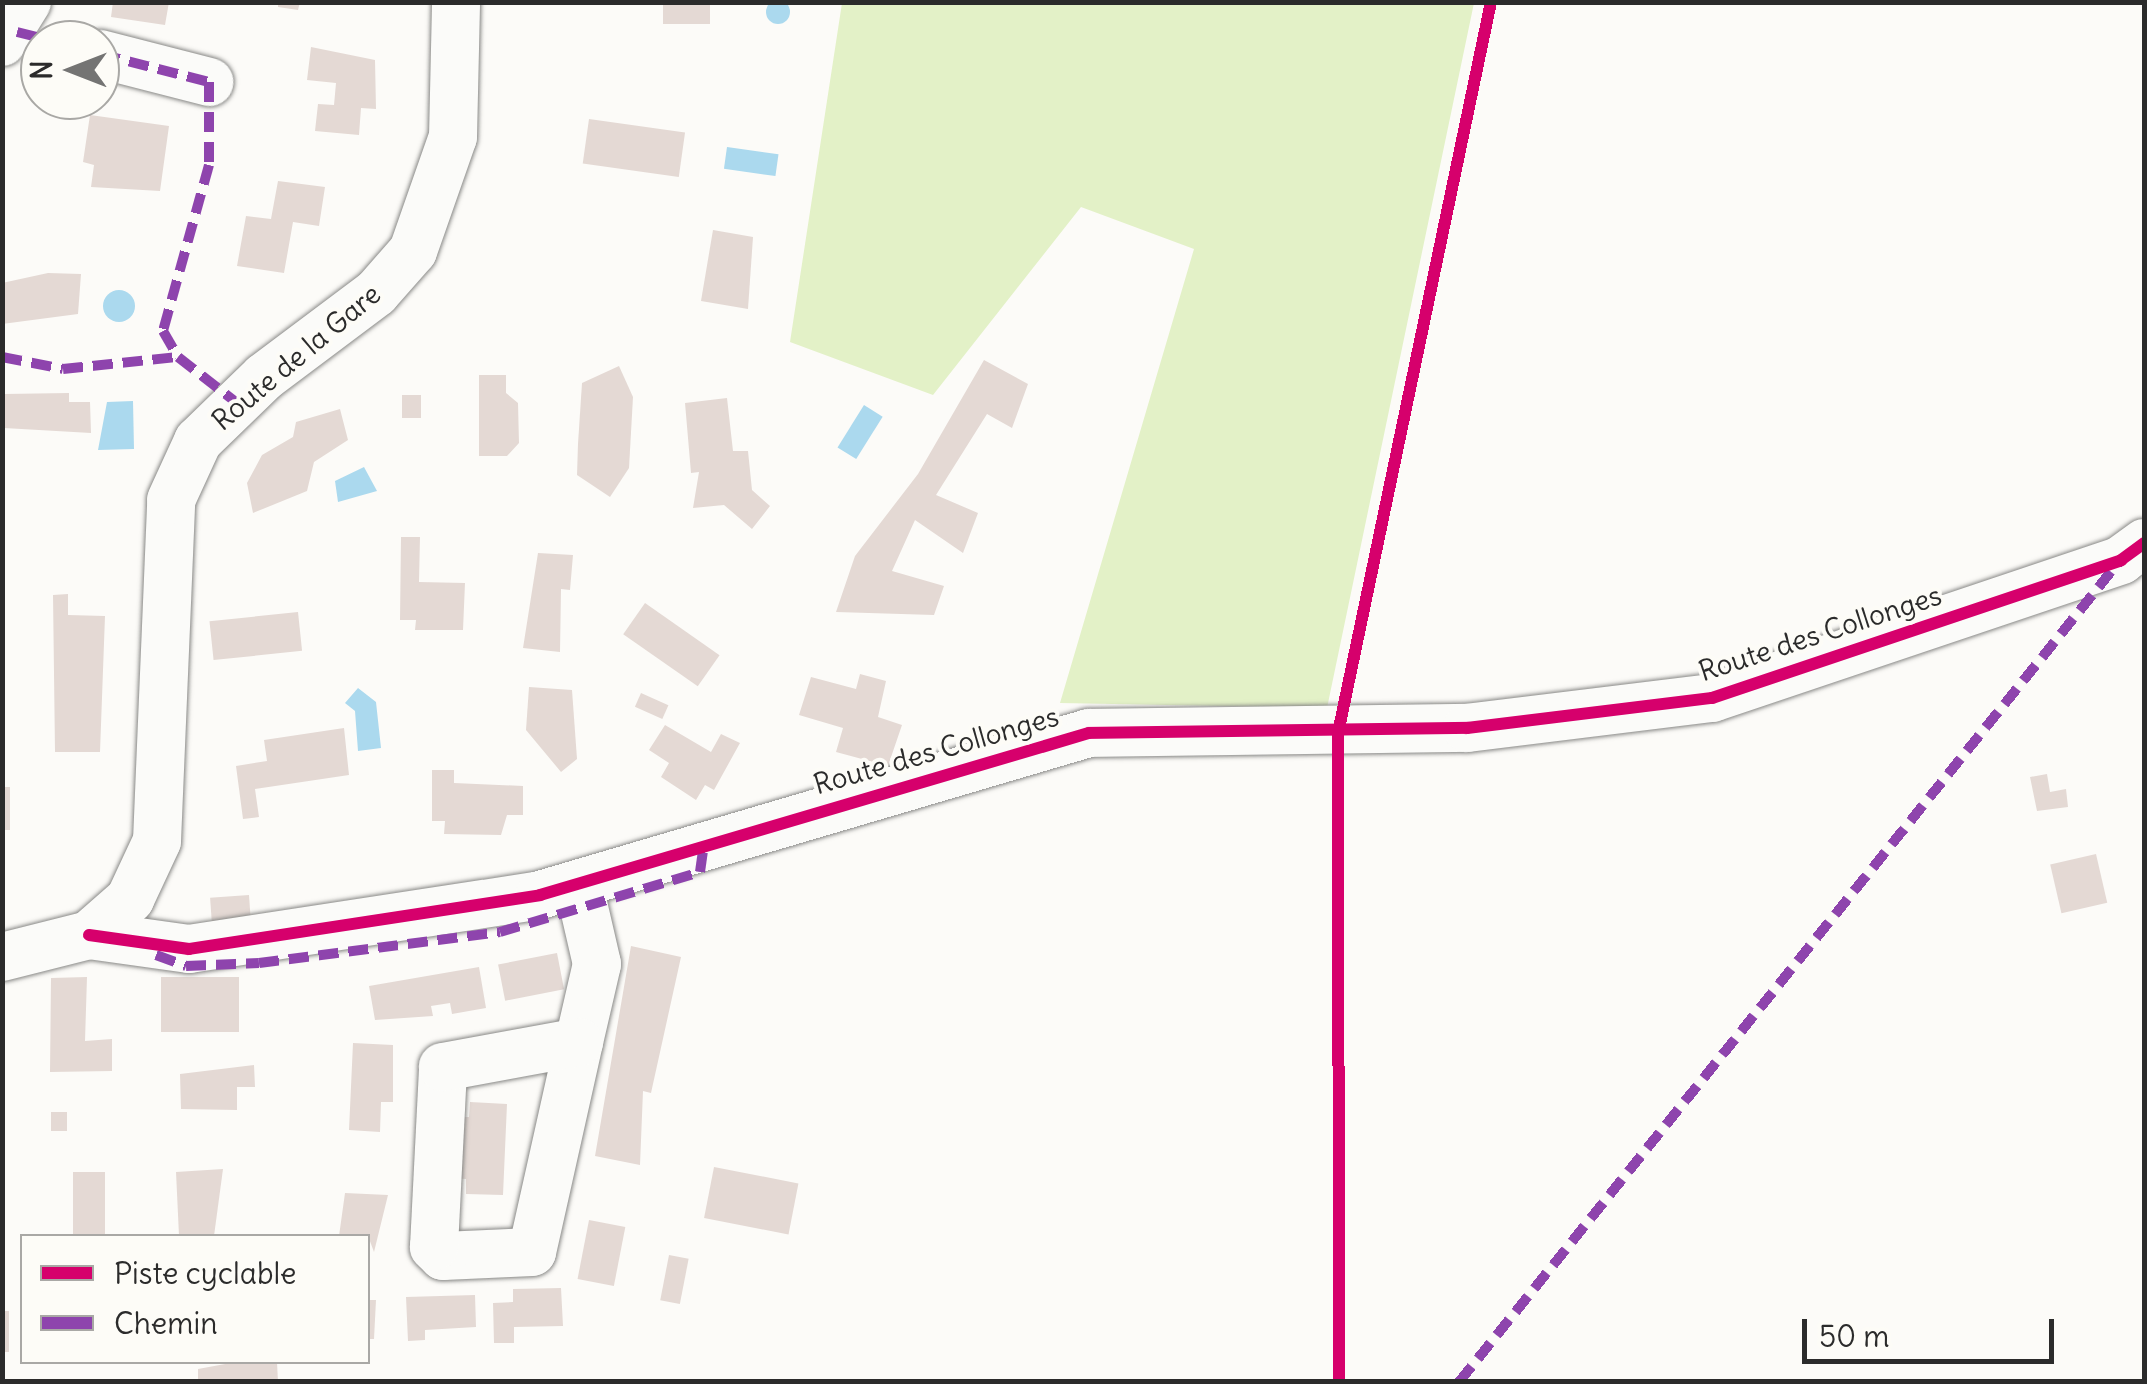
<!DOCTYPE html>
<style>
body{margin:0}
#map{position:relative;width:2147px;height:1384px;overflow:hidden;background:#fcfbf8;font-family:Delius,sans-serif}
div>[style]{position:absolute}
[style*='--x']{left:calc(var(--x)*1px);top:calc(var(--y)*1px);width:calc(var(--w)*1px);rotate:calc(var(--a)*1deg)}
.green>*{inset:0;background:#e3f1c7}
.water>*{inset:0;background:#abd9ee;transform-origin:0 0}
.round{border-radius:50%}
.building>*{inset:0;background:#e4d9d4;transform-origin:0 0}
.roads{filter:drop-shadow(0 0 2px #898987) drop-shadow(0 0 2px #898987)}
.minor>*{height:48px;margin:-24px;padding:0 24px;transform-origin:24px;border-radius:24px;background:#fbfbf9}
.quiet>*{height:10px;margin-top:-5px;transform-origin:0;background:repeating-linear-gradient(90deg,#8e44ad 0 20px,transparent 0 30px)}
.cycleway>*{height:12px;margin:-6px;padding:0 6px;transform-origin:6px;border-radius:6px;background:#d6006c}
span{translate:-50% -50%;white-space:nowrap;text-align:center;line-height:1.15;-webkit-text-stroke:8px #fdfcf7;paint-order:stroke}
.street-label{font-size:28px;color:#2b2b2b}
.frame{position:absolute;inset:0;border:5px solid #2b2b2b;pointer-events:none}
.legend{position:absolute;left:20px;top:1234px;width:350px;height:130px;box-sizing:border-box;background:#fdfcf7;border:2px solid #a9a8a5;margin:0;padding:12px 18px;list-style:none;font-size:30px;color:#2b2b2b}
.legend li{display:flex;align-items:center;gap:20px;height:50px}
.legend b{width:50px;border:2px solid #a9a8a5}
.north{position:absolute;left:20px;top:20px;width:100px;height:100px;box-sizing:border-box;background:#fdfcf7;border:2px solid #a9a8a5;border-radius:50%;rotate:270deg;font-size:28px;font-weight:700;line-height:40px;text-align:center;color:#2b2b2b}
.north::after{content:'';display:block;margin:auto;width:35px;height:45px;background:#747473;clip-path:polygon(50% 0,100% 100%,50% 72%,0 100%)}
.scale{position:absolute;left:1802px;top:1319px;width:252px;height:45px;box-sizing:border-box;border:5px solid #2b2b2b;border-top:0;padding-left:12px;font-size:30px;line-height:35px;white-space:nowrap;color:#2b2b2b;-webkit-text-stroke:8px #fdfcf7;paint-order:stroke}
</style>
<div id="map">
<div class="green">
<i style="clip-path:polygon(842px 3px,1474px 3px,1327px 708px,1060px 703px,1194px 249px,1081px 207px,933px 395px,790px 342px)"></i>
</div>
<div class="water">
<i class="round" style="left:766px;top:0;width:24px;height:24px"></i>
<i style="left:727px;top:147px;width:52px;height:22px;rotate:8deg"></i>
<i class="round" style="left:103px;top:290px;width:32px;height:32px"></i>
<i style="clip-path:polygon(133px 401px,134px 449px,98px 450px,107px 402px)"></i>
<i style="left:864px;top:405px;width:22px;height:50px;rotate:32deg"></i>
<i style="clip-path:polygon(364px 467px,377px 491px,338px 502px,335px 481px)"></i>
<i style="clip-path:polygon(358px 688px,376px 702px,381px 748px,358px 751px,355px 711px,345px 703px)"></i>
</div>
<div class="building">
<i style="clip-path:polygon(113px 2px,169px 2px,165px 25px,111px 17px)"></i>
<i style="clip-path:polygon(278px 2px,300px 2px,298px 10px,278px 7px)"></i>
<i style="left:663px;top:2px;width:47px;height:22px"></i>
<i style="clip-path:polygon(311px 47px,375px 60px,376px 109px,361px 108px,359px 135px,315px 131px,318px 104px,334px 105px,336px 83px,307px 80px)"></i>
<i style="clip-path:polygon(90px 115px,169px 126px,160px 191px,91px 187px,94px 165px,83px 162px)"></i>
<i style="left:589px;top:119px;width:97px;height:45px;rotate:8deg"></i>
<i style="clip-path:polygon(278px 181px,325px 187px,319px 226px,293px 222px,284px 273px,237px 266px,246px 216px,271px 219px)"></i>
<i style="clip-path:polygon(713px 230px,753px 237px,748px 309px,701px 301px)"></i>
<i style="clip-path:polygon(48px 273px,81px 274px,78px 314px,2px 324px,2px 283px)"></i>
<i style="clip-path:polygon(984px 360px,1028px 384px,1012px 428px,987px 414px,936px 495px,978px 513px,963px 553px,915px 520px,892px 571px,944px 586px,934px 615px,836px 612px,855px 556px,918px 474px)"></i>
<i style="clip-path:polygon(619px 366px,633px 397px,629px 468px,610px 497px,577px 475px,578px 444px,582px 383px)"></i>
<i style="clip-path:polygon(479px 375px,506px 375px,506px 393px,518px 403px,519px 443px,507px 456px,479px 456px)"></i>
<i style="clip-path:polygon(69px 393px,69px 402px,90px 402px,91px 433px,4px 428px,4px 394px)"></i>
<i style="left:402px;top:395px;width:19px;height:23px"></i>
<i style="clip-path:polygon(727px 398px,733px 451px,748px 451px,752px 490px,770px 506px,752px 529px,724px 505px,693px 508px,699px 472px,691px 473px,685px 403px)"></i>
<i style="clip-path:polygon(340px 409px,348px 440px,314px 462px,307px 491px,253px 513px,247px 483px,262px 455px,293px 437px,296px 422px)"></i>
<i style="clip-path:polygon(401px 537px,420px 537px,419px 582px,465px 583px,463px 630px,415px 630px,416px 620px,400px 620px)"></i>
<i style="clip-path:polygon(538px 553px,573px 555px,570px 590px,561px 589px,560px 652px,523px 648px)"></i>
<i style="clip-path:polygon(68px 594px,68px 615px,105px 616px,100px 752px,55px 752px,53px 595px)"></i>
<i style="left:645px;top:603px;width:91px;height:38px;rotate:35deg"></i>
<i style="left:298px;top:612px;width:39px;height:89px;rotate:84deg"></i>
<i style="clip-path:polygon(860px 674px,886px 681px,878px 717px,902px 725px,888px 766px,836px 752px,843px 728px,799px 715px,811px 677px,856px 689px)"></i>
<i style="clip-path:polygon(529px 687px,572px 690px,577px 759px,561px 772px,526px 730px)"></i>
<i style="left:641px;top:693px;width:30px;height:15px;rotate:24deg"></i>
<i style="clip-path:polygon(665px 725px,711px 752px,721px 734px,740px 743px,714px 790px,705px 785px,696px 800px,661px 777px,669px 763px,649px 750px)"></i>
<i style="clip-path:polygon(344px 728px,349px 775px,255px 789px,259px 817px,243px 819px,236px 766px,267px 761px,264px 740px)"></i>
<i style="clip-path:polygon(432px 770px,454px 770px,454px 783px,523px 786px,523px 815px,507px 815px,501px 835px,444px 834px,445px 821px,432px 821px)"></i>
<i style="clip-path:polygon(2047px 774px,2050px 792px,2066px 789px,2068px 807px,2037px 811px,2030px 777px)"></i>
<i style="left:2px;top:787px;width:8px;height:43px"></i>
<i style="left:2096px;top:854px;width:50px;height:47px;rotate:77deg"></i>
<i style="left:249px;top:895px;width:30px;height:39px;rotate:86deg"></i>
<i style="clip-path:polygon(631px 946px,681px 957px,651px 1093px,643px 1091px,640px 1165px,595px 1156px)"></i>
<i style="left:557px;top:953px;width:37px;height:60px;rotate:79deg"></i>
<i style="clip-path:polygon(479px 967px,486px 1008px,452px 1014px,450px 1003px,431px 1006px,433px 1016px,375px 1020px,369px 986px)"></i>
<i style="clip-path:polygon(87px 977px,85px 1041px,112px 1039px,112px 1071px,50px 1072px,51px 978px)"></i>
<i style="left:239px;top:977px;width:55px;height:78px;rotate:90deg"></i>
<i style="clip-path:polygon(353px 1043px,393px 1045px,393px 1102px,381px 1102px,380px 1132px,349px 1130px)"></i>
<i style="clip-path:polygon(254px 1065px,255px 1087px,237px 1087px,237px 1110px,181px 1109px,180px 1074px)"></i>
<i style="clip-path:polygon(470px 1102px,507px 1104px,503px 1195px,466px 1194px,466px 1179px,449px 1178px,452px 1117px,469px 1117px)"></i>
<i style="left:51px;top:1112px;width:16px;height:19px"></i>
<i style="left:714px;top:1167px;width:86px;height:52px;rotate:11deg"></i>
<i style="clip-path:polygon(223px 1169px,214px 1236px,179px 1236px,176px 1172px)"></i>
<i style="left:73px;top:1172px;width:32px;height:64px"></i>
<i style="clip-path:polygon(345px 1193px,388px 1195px,374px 1252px,368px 1236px,339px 1236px)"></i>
<i style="left:589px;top:1220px;width:37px;height:60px;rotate:11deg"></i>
<i style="left:669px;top:1255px;width:20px;height:46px;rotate:11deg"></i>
<i style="clip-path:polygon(561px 1288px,563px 1326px,514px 1327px,514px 1343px,494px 1343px,493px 1303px,513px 1302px,513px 1289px)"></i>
<i style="clip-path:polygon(475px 1295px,476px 1327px,425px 1330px,425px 1340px,408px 1341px,406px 1297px)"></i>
<i style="clip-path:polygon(368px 1300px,376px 1300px,374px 1339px,368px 1339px)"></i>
<i style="left:2px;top:1311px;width:7px;height:41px"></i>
<i style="clip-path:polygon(236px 1362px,277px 1362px,278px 1382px,198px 1382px,198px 1369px)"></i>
</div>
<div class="roads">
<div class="minor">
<i style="--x:2;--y:42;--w:47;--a:-58"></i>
<i style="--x:100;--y:54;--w:113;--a:14.4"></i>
<i style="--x:579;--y:886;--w:80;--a:77"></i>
<i style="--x:597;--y:964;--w:80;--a:103"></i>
<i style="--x:579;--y:1042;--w:215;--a:102.6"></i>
<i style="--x:532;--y:1252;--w:89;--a:177.4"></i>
<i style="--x:443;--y:1256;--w:13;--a:-135"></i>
<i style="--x:434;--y:1247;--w:180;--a:-87.1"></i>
<i style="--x:443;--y:1067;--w:138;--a:-10.4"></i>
<i style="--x:89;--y:935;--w:101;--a:8"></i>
<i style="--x:189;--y:949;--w:355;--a:-8.7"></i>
<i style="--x:540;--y:895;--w:572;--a:-16.44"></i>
<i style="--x:1089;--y:733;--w:378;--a:-0.8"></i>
<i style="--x:1467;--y:728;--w:247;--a:-7"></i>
<i style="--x:1712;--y:698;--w:432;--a:-18.6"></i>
<i style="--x:2121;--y:560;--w:29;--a:-36"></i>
<i style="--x:2;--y:957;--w:90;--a:-14.2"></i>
<i style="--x:89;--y:935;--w:55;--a:-41.3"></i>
<i style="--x:130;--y:899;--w:64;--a:-65"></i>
<i style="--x:157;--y:841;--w:341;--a:-87.6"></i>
<i style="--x:171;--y:500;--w:65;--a:-65.4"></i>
<i style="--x:198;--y:441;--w:92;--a:-44.1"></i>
<i style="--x:264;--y:377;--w:140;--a:-36.9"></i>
<i style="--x:376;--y:293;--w:56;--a:-48.6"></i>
<i style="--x:413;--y:251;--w:121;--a:-70.7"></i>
<i style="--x:453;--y:137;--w:135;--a:-88.7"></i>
</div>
</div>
<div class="quiet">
<i style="--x:17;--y:32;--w:32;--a:14"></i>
<i style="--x:100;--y:54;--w:113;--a:14.4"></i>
<i style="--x:209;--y:82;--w:83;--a:90"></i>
<i style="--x:209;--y:165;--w:172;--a:105.5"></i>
<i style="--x:163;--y:331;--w:30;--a:60"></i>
<i style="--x:2;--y:357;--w:62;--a:11.1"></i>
<i style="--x:63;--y:369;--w:116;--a:-6"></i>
<i style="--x:178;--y:357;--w:75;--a:37.9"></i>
<i style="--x:156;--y:955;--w:32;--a:20"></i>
<i style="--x:186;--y:966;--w:73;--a:-2.4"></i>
<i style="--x:259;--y:963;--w:243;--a:-7.3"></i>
<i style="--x:500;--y:932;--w:209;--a:-16.7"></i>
<i style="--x:700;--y:872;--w:29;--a:-82"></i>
<i style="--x:1459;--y:1382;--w:1051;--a:-51.18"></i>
</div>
<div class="cycleway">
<i style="--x:89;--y:935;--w:101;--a:8"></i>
<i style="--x:189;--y:949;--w:355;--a:-8.7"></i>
<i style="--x:540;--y:895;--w:572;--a:-16.44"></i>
<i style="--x:1089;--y:733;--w:378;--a:-0.8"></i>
<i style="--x:1467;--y:728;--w:247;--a:-7"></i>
<i style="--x:1712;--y:698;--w:432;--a:-18.6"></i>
<i style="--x:2121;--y:560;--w:29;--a:-36"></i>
<i style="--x:1339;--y:1382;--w:649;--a:-90.09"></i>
<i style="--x:1338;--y:733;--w:747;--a:-78.18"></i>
</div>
<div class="street-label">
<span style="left:296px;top:357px;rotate:-40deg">Route de la Gare</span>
<span style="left:1820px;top:633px;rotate:-18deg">Route des Collonges</span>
<span style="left:936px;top:750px;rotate:-16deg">Route des Collonges</span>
</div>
<div class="frame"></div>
<ul class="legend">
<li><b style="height:12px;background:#d6006c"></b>Piste cyclable</li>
<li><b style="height:12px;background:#8e44ad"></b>Chemin</li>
</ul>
<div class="north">N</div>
<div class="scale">50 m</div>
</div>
